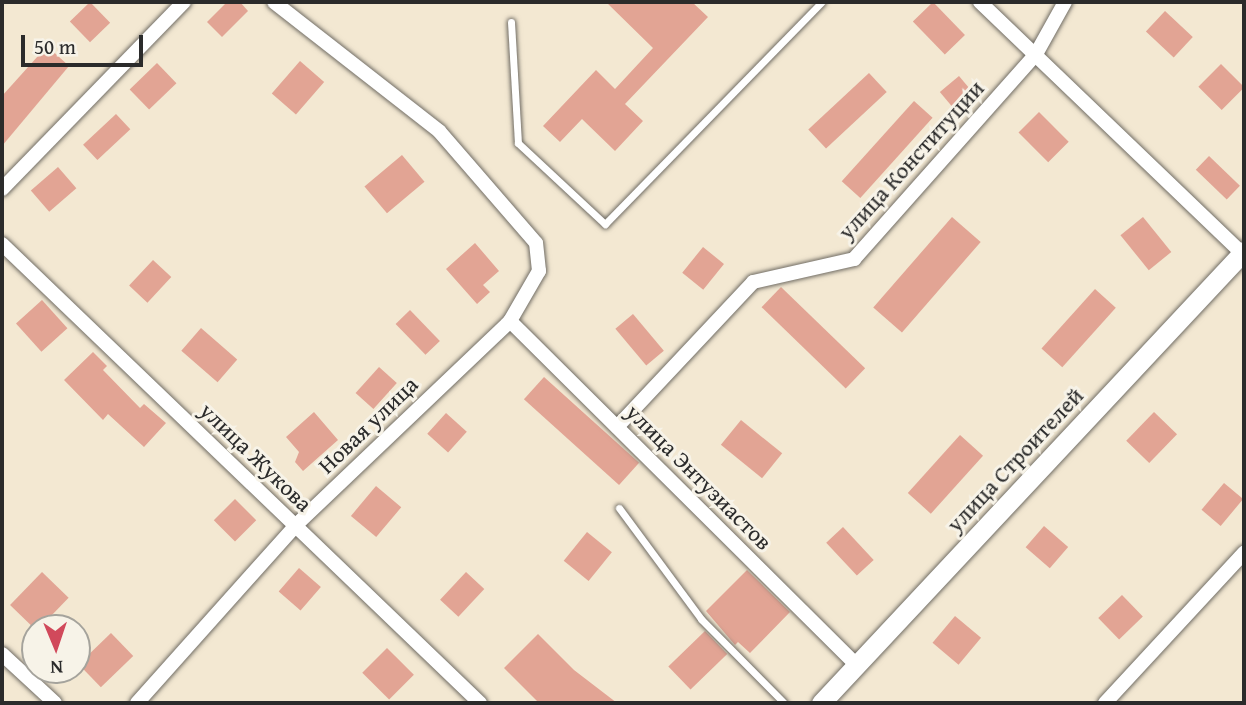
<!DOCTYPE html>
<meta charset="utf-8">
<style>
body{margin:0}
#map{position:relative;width:1246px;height:705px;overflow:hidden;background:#f3e8d2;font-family:"Gentium Book Plus",serif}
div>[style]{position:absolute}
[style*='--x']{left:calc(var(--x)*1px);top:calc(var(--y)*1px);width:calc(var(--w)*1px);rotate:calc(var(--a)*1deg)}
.building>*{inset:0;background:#e2a494;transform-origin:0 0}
.roads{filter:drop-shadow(0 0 2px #716d65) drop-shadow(0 0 2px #716d65)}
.lane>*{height:7px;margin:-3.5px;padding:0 3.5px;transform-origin:3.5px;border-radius:3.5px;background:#fff}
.street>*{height:14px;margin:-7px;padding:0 7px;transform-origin:7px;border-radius:7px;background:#fff}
.secondary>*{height:19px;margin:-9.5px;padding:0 9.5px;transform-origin:9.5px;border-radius:9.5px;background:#fff}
span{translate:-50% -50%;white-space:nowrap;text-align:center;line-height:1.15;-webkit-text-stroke:6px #f7f3e8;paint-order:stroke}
.street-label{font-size:23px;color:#2b2b2b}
.frame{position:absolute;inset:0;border:4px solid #2b2b2b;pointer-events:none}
.north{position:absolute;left:21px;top:614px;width:70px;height:70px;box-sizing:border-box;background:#f7f3e8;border:2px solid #a5a39c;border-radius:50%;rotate:178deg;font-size:19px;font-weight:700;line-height:28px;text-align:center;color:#2b2b2b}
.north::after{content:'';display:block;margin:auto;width:24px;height:32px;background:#d1495b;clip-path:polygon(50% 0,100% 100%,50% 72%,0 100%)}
.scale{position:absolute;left:21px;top:35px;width:122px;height:32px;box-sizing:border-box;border:4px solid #2b2b2b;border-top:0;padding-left:9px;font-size:21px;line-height:24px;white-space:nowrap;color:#2b2b2b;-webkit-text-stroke:5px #f7f3e8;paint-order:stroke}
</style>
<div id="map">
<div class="building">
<i style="left:90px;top:2px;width:29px;height:28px;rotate:46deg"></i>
<i style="clip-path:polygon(227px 2px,240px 2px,248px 11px,222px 37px,207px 22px)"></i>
<i style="clip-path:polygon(606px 2px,692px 2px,708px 17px,625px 104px,643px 121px,615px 151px,582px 119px,560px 142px,543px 126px,596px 70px,615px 89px,653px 48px)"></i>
<i style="left:933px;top:2px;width:46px;height:28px;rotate:46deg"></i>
<i style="left:1165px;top:11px;width:38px;height:28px;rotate:43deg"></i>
<i style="clip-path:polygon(47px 46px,69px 66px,2px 146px,2px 96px)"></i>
<i style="left:300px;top:61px;width:32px;height:43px;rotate:41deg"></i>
<i style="left:157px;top:63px;width:28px;height:38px;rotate:46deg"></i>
<i style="left:1221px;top:64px;width:33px;height:32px;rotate:45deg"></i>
<i style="left:869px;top:73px;width:26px;height:83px;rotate:47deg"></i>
<i style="left:959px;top:76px;width:30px;height:25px;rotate:50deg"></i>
<i style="left:914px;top:101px;width:25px;height:108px;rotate:42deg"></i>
<i style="left:1039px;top:112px;width:42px;height:29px;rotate:45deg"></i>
<i style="left:116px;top:114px;width:21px;height:45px;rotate:47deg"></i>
<i style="left:402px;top:155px;width:35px;height:49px;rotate:50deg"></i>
<i style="left:1209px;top:156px;width:43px;height:19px;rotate:44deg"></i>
<i style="left:58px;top:167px;width:28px;height:36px;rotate:49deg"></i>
<i style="left:952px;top:217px;width:38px;height:120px;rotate:41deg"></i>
<i style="left:1143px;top:217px;width:45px;height:29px;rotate:51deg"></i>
<i style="clip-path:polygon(475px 243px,499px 271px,483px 285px,490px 292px,477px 304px,446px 269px)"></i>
<i style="left:703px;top:247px;width:27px;height:33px;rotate:39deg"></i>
<i style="left:153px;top:260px;width:25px;height:35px;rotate:43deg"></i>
<i style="left:781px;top:287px;width:117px;height:28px;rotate:44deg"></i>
<i style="left:1095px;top:289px;width:28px;height:80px;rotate:42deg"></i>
<i style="left:42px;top:300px;width:38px;height:35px;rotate:48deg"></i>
<i style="left:410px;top:310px;width:43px;height:20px;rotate:46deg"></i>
<i style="left:633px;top:314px;width:48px;height:23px;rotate:50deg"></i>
<i style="left:201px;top:328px;width:48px;height:30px;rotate:41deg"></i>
<i style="clip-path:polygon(93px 352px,107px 366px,103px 370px,140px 408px,144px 404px,166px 423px,144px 447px,108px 414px,103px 420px,64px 380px)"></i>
<i style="left:379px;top:367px;width:24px;height:35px;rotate:42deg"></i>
<i style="left:544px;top:377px;width:128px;height:30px;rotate:42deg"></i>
<i style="clip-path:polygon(314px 412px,338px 440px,303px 471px,295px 462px,299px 452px,286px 437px)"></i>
<i style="left:1154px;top:412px;width:32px;height:40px;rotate:44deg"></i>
<i style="left:446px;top:413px;width:28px;height:28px;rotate:42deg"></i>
<i style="left:741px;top:420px;width:53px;height:32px;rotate:39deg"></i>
<i style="left:960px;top:435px;width:31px;height:78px;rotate:42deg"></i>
<i style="left:1224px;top:483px;width:25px;height:35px;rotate:40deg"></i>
<i style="left:376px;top:486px;width:33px;height:39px;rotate:40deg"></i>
<i style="left:235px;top:499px;width:30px;height:30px;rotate:45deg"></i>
<i style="left:1044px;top:526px;width:32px;height:28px;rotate:41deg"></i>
<i style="left:843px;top:527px;width:45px;height:23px;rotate:47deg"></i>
<i style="left:587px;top:532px;width:32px;height:37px;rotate:39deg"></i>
<i style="left:299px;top:568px;width:29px;height:31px;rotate:41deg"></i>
<i style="clip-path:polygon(747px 570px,790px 612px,750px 653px,738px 642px,735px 645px,706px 611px)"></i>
<i style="left:42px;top:572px;width:37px;height:46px;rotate:44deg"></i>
<i style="left:466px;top:572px;width:25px;height:38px;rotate:43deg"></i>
<i style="left:1122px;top:595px;width:30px;height:33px;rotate:46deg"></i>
<i style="left:955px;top:616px;width:34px;height:35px;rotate:40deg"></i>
<i style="left:705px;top:631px;width:32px;height:51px;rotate:46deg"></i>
<i style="left:111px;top:633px;width:32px;height:45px;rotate:46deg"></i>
<i style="clip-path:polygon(538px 634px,574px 670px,617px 703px,539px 703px,504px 668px)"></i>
<i style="left:387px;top:648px;width:38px;height:35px;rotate:45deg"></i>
</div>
<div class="roads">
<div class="lane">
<i style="--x:511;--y:22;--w:121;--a:86.7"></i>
<i style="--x:518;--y:143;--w:119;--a:43"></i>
<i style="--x:605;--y:224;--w:310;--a:-45.7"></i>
<i style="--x:619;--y:508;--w:138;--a:53.5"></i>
<i style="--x:701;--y:619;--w:118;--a:45.3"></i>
</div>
<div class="street">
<i style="--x:980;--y:2;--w:363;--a:43.8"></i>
<i style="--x:2;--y:189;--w:261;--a:-45.8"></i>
<i style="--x:2;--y:244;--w:663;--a:43.84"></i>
<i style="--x:510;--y:321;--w:489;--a:44.8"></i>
<i style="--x:617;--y:427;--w:199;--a:-46.8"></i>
<i style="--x:753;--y:282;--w:104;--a:-12.8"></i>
<i style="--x:854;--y:259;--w:274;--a:-48.4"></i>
<i style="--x:1036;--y:54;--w:60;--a:-60.9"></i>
<i style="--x:2;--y:654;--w:72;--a:42.8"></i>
<i style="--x:137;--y:703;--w:237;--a:-48.2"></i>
<i style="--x:295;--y:526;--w:297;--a:-43.6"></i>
<i style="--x:510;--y:321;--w:58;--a:-59.9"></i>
<i style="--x:539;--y:271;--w:28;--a:-96"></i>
<i style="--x:536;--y:243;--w:148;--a:-130.9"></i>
<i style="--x:439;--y:131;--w:209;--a:-142"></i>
<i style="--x:1105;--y:703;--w:205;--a:-47.2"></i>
</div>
<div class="secondary">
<i style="--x:821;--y:703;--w:619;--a:-46.9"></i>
</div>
</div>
<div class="street-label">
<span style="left:911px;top:160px;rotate:-48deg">улица Конституции</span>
<span style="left:368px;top:425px;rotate:-44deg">Новая улица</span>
<span style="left:256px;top:457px;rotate:44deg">улица Жукова</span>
<span style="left:1015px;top:460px;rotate:-47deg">улица Строителей</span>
<span style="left:699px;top:477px;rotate:45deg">улица Энтузиастов</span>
</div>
<div class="frame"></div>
<div class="north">N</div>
<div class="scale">50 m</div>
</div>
